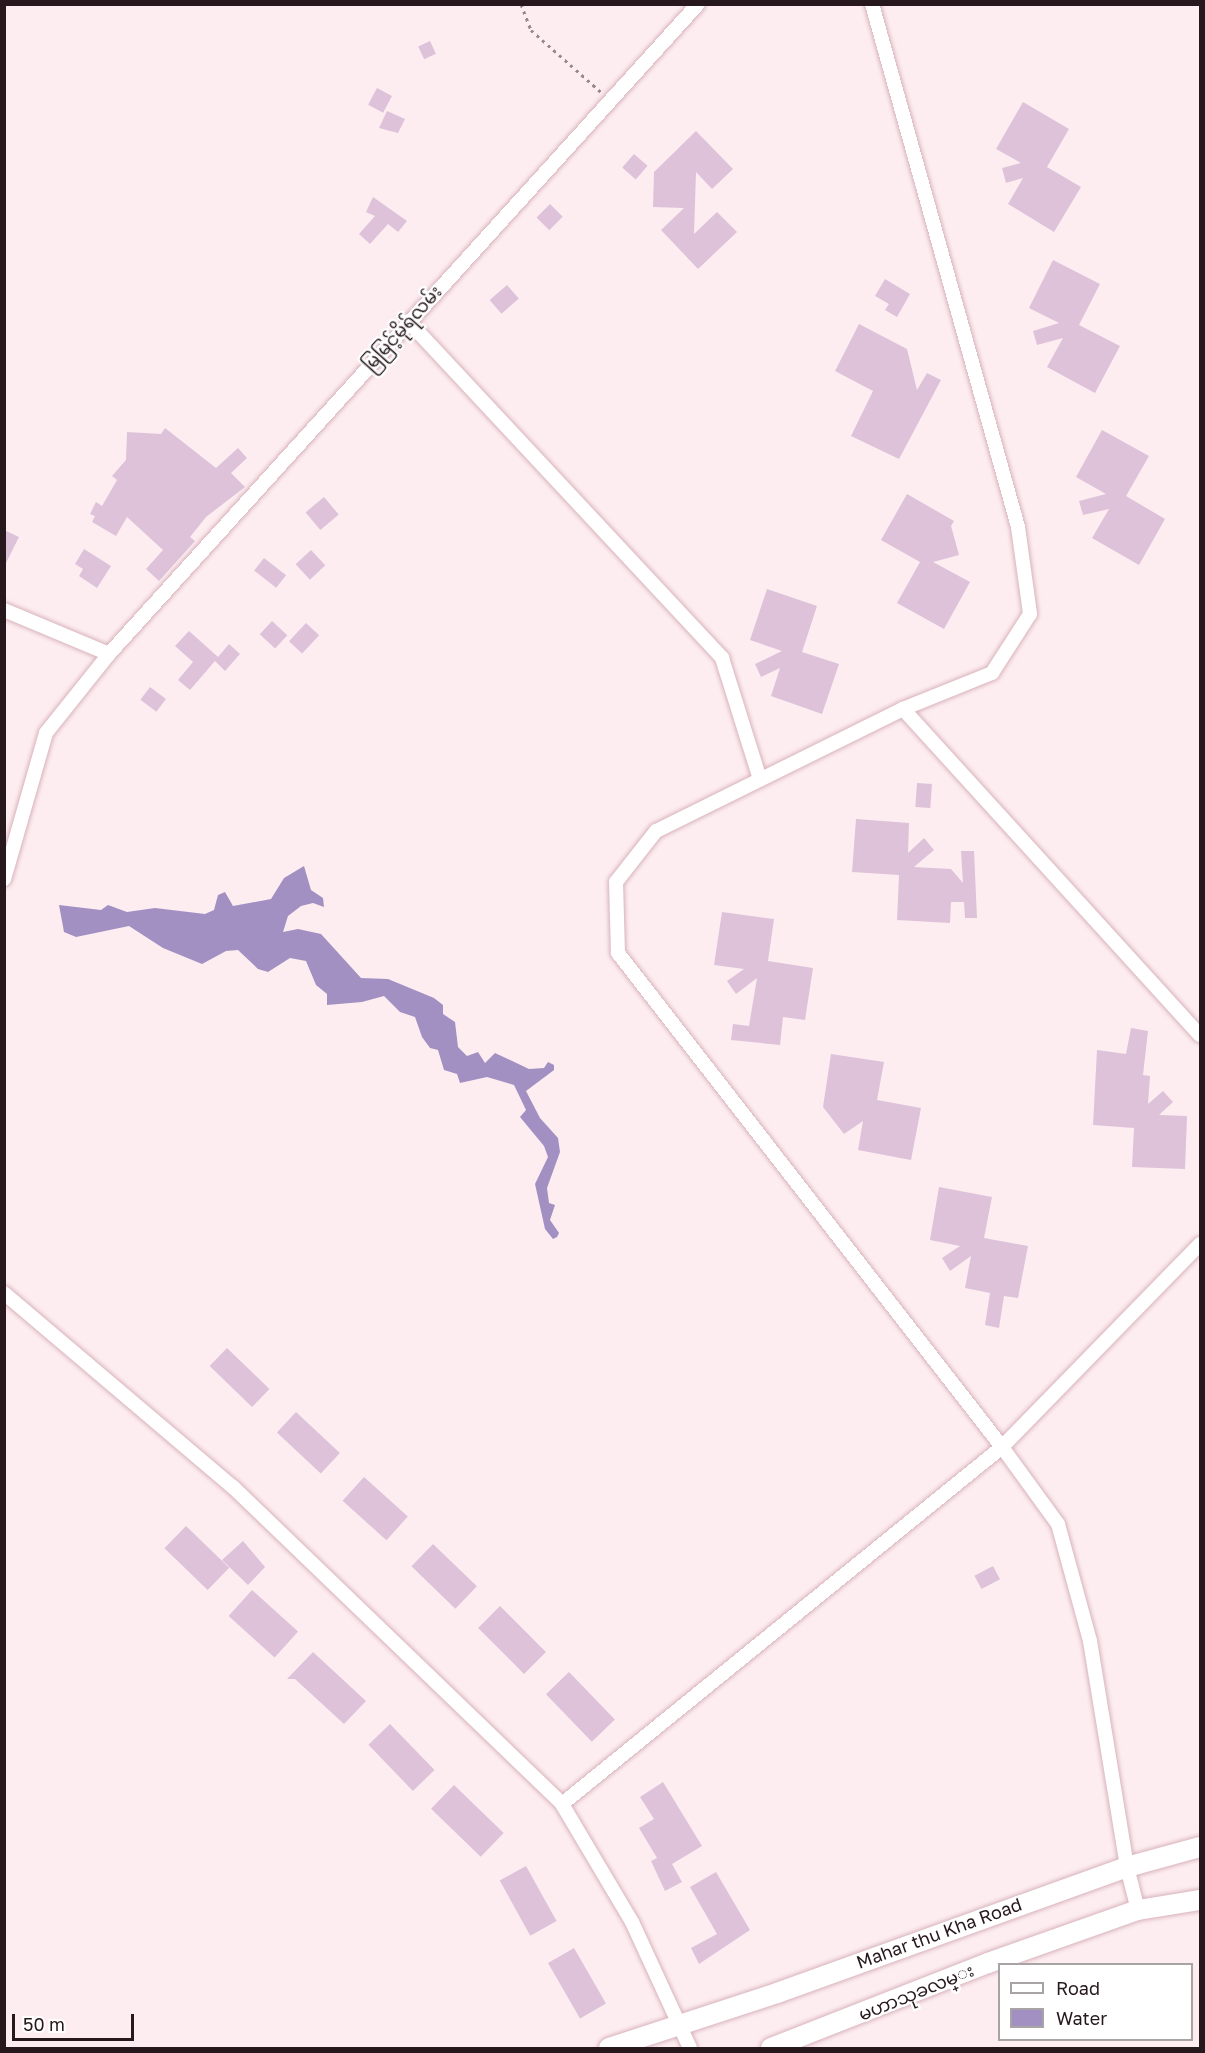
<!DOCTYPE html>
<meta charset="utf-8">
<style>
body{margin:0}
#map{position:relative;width:1205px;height:2053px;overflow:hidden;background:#fdedf1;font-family:"Golos Text","Noto Sans Myanmar",sans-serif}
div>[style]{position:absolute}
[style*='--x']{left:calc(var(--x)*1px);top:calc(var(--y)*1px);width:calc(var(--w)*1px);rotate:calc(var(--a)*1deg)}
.water>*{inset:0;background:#a190c1}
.building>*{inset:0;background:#ddc2d9;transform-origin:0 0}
.path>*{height:3px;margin-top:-1.5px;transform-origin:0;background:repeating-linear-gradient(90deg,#98888c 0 3px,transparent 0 7.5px)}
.roads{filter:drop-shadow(0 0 2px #d8b3bb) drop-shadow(0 0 2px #d8b3bb)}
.street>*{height:14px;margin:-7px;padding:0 7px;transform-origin:7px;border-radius:7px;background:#fff}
.secondary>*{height:20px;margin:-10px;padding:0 10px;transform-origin:10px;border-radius:10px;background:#fff}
span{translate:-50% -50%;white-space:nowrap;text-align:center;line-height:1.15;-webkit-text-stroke:4.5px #fff;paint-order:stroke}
.street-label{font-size:18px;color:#26181c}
.frame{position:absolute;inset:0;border:6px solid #26181c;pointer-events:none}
.legend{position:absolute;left:998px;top:1963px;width:195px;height:78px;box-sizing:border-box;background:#fff;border:2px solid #a8a3a4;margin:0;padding:8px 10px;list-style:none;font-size:18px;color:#26181c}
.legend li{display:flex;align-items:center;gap:12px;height:30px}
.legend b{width:30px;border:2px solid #a8a3a4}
.scale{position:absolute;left:12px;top:2014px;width:122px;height:27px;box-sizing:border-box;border:3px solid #26181c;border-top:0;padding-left:8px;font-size:18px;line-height:21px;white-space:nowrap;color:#26181c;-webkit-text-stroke:4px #fff;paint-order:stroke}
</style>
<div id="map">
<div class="water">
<i style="clip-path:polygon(304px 866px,311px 890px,323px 898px,324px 907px,313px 903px,301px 906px,288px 916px,283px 932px,298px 929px,321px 934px,361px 978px,388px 979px,434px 998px,443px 1005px,443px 1014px,455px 1022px,458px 1047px,467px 1056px,478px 1052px,485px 1063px,495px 1053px,529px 1069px,544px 1068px,548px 1062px,554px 1065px,554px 1070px,526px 1091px,540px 1118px,558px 1138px,560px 1152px,547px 1188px,549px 1203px,555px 1205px,550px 1220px,559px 1233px,557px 1237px,553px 1239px,545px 1229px,535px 1184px,548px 1157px,544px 1146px,520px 1117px,526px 1110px,514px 1085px,487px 1077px,460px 1083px,457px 1074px,444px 1070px,438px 1050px,430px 1048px,422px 1037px,415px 1017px,400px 1012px,384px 996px,362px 1002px,327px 1005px,327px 994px,316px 985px,306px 961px,290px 958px,268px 972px,258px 969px,238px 950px,226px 951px,202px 964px,163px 948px,129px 926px,76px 937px,64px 932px,59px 905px,101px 910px,108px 905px,127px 912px,155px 908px,205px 914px,214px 910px,218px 895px,225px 892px,233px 906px,271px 899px,284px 878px)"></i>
</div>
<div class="building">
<i style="left:430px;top:41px;width:14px;height:13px;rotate:65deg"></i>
<i style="left:377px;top:88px;width:17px;height:19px;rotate:28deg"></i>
<i style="clip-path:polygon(1023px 102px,1069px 129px,1047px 167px,1081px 187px,1054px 232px,1008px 204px,1023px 178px,1006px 183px,1002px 168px,1021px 163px,996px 149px)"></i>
<i style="clip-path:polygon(387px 111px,405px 119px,398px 133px,379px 128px)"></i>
<i style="clip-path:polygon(696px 131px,733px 169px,712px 189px,696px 172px,694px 234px,717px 212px,737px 232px,698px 269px,661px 230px,684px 208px,653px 207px,654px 172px)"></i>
<i style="left:634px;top:154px;width:18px;height:18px;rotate:41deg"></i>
<i style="clip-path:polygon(373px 197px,407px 221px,398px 232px,388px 224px,370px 244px,359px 234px,375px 216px,366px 212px)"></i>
<i style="left:550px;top:204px;width:18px;height:19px;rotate:45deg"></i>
<i style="clip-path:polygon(1053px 260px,1100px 284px,1079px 325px,1120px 346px,1095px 393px,1047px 367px,1063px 338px,1037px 345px,1033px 331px,1059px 323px,1029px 308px)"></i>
<i style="clip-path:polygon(885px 279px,910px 294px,897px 317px,885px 310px,889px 304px,875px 296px)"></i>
<i style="left:507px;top:285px;width:18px;height:23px;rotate:49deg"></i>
<i style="clip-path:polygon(859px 324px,907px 349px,917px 390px,927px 373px,941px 380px,899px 459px,851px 436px,873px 391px,835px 371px)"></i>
<i style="clip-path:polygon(165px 428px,216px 468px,238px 448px,247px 458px,231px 473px,245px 487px,206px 517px,190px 537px,195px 541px,159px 581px,146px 569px,163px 550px,127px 517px,116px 536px,92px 522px,95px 516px,90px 514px,96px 502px,102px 506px,117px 480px,112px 476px,126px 460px,127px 432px,161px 434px)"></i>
<i style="clip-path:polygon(1102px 430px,1149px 456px,1126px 496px,1165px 519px,1139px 565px,1092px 538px,1109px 509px,1083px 515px,1079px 501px,1106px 494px,1076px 477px)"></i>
<i style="clip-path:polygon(907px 494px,954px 521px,951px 526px,959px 555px,933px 562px,970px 582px,944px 629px,897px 603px,920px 562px,881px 540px)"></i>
<i style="left:324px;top:497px;width:23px;height:24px;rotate:50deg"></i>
<i style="clip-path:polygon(4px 530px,19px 537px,4px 567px)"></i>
<i style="clip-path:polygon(84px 549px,111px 566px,97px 588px,79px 576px,83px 569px,75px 564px)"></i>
<i style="left:311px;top:550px;width:21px;height:21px;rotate:47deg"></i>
<i style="left:264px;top:558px;width:28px;height:16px;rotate:38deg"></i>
<i style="clip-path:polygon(767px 589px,817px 606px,802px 652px,839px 664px,822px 714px,771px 696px,780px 668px,761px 677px,755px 664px,782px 651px,750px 640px)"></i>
<i style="left:272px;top:621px;width:21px;height:18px;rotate:43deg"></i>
<i style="left:306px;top:623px;width:18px;height:25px;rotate:43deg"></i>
<i style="clip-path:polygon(189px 631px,218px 657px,229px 644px,240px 654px,225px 671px,215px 661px,190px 690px,178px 680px,193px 662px,175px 646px)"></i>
<i style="left:150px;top:687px;width:20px;height:16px;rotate:37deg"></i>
<i style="left:917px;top:783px;width:15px;height:24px;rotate:4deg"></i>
<i style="clip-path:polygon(856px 819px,909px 823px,908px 853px,924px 838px,934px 850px,914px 867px,951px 869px,963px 883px,961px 851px,974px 851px,977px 918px,965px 918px,964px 902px,951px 902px,950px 923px,897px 920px,899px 875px,852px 872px)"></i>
<i style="clip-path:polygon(722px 912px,774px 919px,768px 961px,813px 968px,805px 1020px,783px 1017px,780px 1045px,731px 1040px,733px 1024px,749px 1026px,757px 978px,736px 994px,727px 981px,744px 969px,714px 965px)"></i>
<i style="clip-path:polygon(1131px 1028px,1148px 1031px,1143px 1075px,1150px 1076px,1148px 1104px,1163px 1091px,1173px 1102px,1159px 1115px,1187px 1116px,1185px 1169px,1132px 1167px,1134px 1128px,1093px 1125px,1097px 1050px,1126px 1054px)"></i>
<i style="clip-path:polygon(831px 1054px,884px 1062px,877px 1100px,921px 1108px,911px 1160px,858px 1150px,863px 1121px,844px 1134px,823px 1107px)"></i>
<i style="clip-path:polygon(939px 1187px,992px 1197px,984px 1238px,1028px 1246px,1018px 1298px,1004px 1296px,999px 1328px,985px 1325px,990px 1293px,965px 1288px,971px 1256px,950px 1271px,942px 1258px,960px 1246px,930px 1240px)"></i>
<i style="left:227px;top:1348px;width:59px;height:25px;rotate:44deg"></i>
<i style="left:296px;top:1412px;width:60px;height:28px;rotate:43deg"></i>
<i style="left:364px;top:1477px;width:59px;height:32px;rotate:42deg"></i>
<i style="left:186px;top:1526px;width:60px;height:31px;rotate:44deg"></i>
<i style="clip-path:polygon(243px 1541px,265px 1567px,248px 1585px,222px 1560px)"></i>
<i style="left:433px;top:1544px;width:61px;height:31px;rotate:44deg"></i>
<i style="left:993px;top:1566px;width:15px;height:21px;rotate:62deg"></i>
<i style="left:252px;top:1590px;width:62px;height:35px;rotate:42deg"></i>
<i style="left:500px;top:1606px;width:65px;height:31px;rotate:45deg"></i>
<i style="clip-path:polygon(313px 1652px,366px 1701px,344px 1724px,295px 1679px,287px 1679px)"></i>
<i style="left:569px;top:1672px;width:66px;height:32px;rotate:46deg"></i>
<i style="left:390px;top:1724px;width:64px;height:30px;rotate:46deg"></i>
<i style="clip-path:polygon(663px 1782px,702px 1846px,672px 1864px,682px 1882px,665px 1891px,651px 1861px,657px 1858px,639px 1828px,654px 1819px,640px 1797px)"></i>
<i style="left:454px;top:1785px;width:69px;height:33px;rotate:44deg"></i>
<i style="left:526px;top:1866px;width:63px;height:30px;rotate:61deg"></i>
<i style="clip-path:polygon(716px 1872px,750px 1930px,699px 1964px,691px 1948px,717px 1934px,690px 1887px)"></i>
<i style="left:574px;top:1948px;width:64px;height:30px;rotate:60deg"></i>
</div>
<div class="path">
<i style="--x:521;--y:4;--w:28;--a:69"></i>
<i style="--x:531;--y:30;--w:94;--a:41.5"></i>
</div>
<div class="roads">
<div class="street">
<i style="--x:872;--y:4;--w:543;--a:74.4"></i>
<i style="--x:1018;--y:527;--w:88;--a:82.1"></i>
<i style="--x:1030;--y:614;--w:70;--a:122.8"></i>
<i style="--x:992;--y:673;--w:96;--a:158"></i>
<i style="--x:903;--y:709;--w:275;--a:153.7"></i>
<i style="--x:656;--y:831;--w:65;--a:128.1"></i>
<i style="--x:616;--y:882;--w:71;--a:88.4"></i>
<i style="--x:618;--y:953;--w:626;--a:52.14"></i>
<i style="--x:1002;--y:1447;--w:95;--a:54"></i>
<i style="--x:1058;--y:1524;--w:121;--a:74.7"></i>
<i style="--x:1090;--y:1641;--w:229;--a:80.7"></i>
<i style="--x:1127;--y:1867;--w:44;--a:75.7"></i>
<i style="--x:408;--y:321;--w:461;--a:47"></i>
<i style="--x:722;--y:658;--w:127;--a:72.6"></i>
<i style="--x:4;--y:610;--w:114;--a:22.7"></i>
<i style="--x:109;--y:654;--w:101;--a:128.6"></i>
<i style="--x:46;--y:733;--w:152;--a:106"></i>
<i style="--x:109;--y:654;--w:877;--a:-47.82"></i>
<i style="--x:903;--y:709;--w:441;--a:47.7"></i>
<i style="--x:4;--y:1293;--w:300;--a:40.3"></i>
<i style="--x:233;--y:1487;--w:457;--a:43.9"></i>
<i style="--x:690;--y:2048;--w:139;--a:-114.7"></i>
<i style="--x:632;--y:1922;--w:137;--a:-120.7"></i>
<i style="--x:562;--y:1804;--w:567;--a:-39.05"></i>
<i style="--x:1002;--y:1447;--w:284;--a:-45.7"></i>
</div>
<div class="secondary">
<i style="--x:609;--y:2048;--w:177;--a:-18.1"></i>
<i style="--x:777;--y:1993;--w:372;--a:-19.8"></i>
<i style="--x:1127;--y:1867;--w:76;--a:-15.3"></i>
<i style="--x:771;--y:2048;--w:233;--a:-21.4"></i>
<i style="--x:988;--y:1963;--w:159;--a:-19.5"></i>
<i style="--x:1138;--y:1910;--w:63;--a:-9.2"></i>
</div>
</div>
<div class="street-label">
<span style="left:402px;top:328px;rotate:-48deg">မြမြင့်မိုရ်လမ်း</span>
<span style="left:939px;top:1933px;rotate:-20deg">Mahar thu Kha Road</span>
<span style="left:916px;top:1992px;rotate:-22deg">မဟာသုခလမ္း</span>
</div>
<div class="frame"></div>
<ul class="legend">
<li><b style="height:8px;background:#fff"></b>Road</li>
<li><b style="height:16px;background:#a190c1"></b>Water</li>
</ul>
<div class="scale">50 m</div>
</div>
